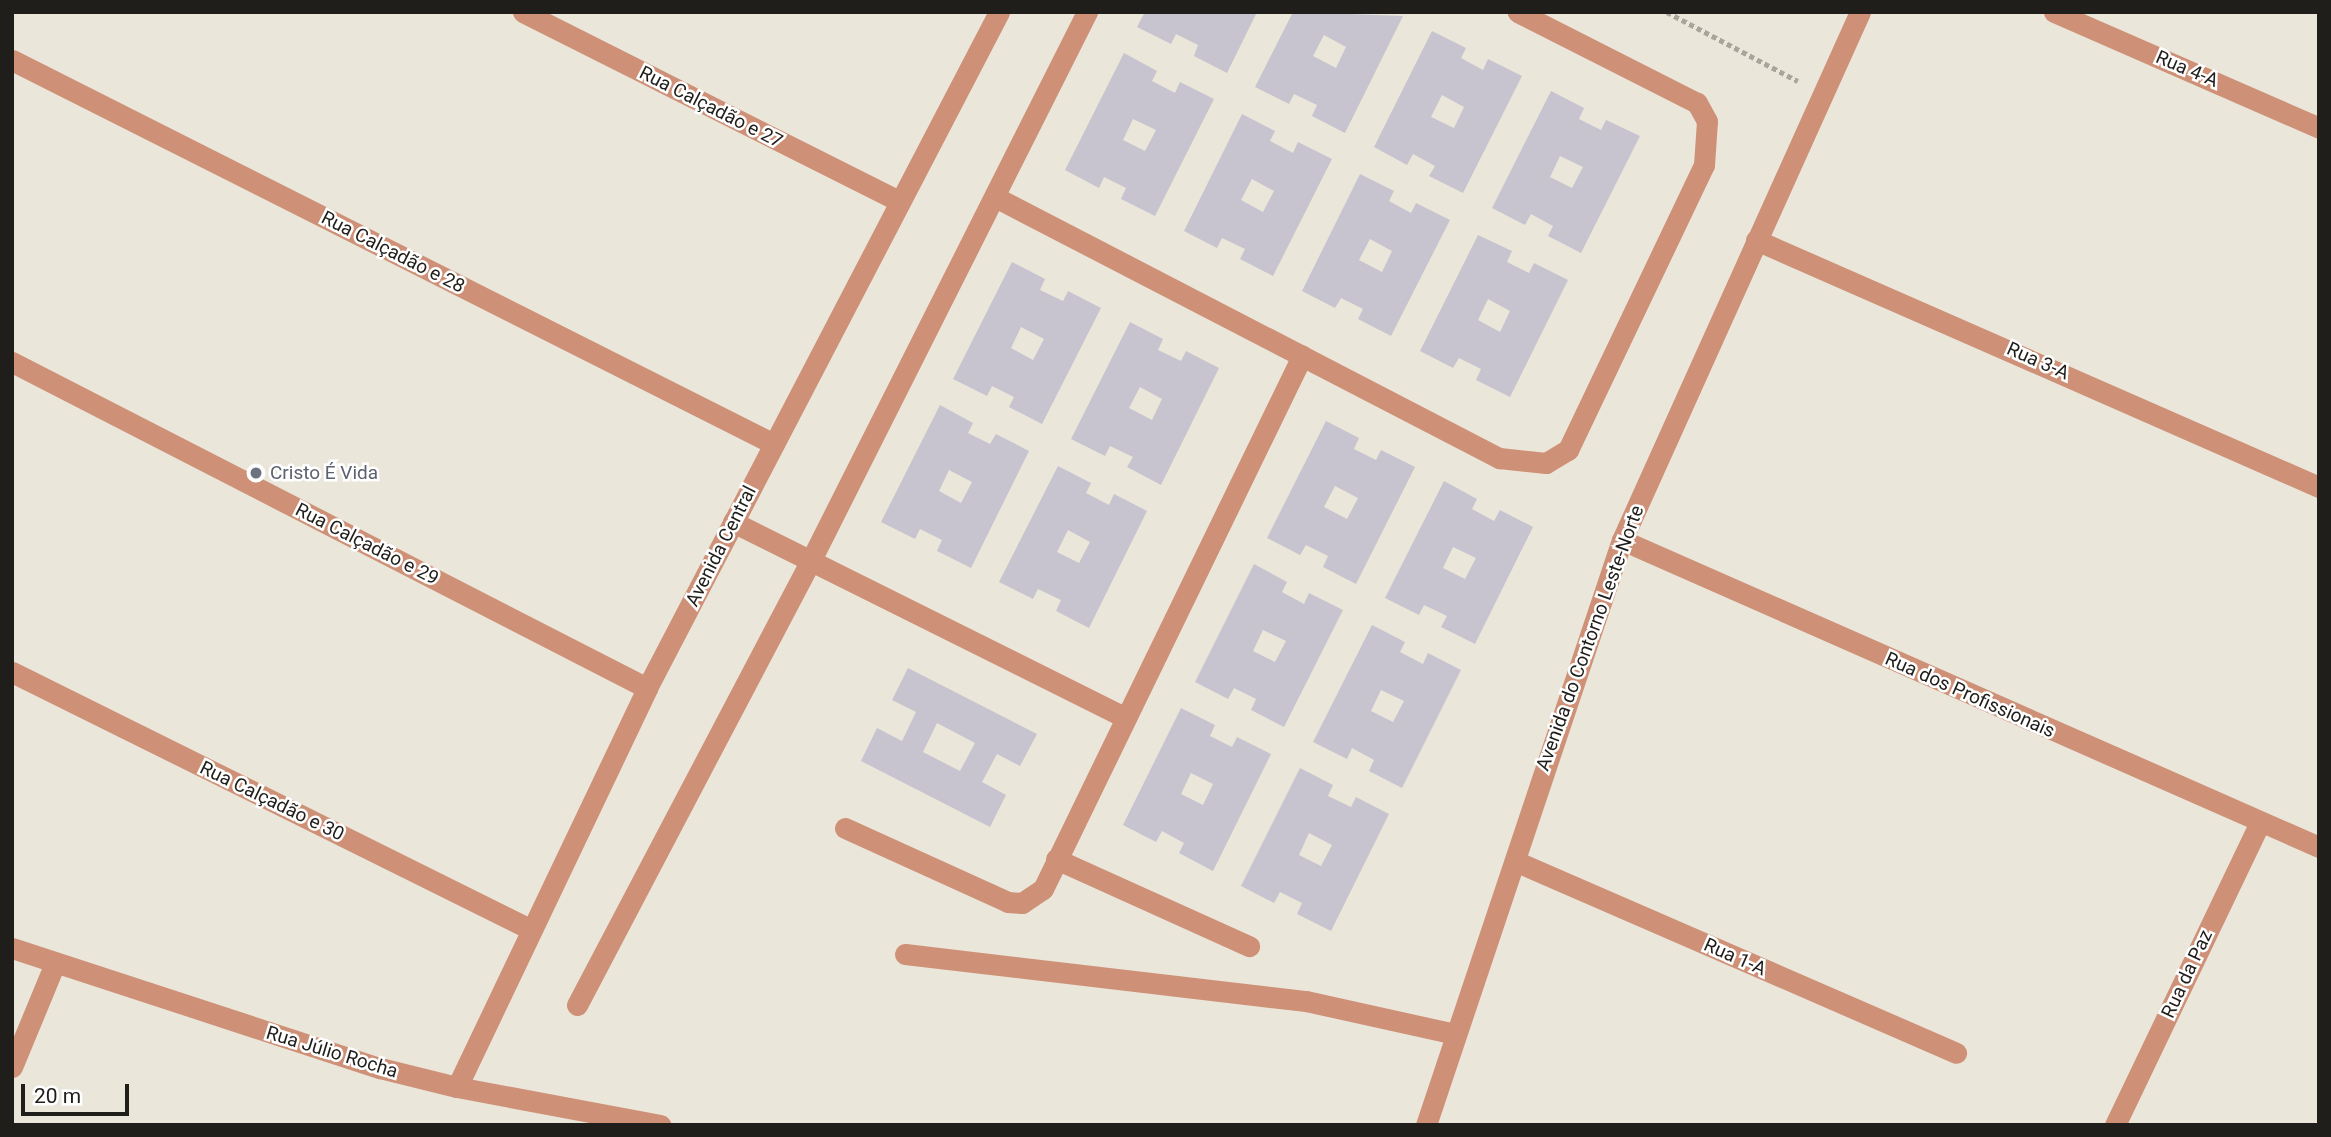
<!DOCTYPE html>
<meta charset="utf-8">
<style>
body{margin:0}
#map{position:relative;width:2331px;height:1137px;overflow:hidden;background:#eae6da;font-family:Roboto,sans-serif}
div>[style]{position:absolute}
[style*='--x']{left:calc(var(--x)*1px);top:calc(var(--y)*1px);width:calc(var(--w)*1px);rotate:calc(var(--a)*1deg)}
.building>*{inset:0;background:#c7c3cf}
.path>*{height:4.5px;margin-top:-2.25px;transform-origin:0;background:repeating-linear-gradient(90deg,#a8a59c 0 5px,transparent 0 8.5px)}
.minor>*{height:21px;margin:-10.5px;padding:0 10.5px;transform-origin:10.5px;border-radius:10.5px;background:#ce9178}
.dots>*{width:19px;height:19px;translate:-50% -50%;box-sizing:border-box;border:4px solid #fff;border-radius:50%}
span{translate:-50% -50%;white-space:nowrap;text-align:center;line-height:1.15;-webkit-text-stroke:5px #fff;paint-order:stroke}
.street-label{font-size:19px;color:#201e1a}
.worship-label{font-size:19px;color:#5b616d}
.left{translate:0 -50%;text-align:left}
.frame{position:absolute;inset:0;border:14px solid #201e1a;pointer-events:none}
.scale{position:absolute;left:21px;top:1084px;width:108px;height:32px;box-sizing:border-box;border:4px solid #201e1a;border-top:0;padding-left:9px;font-size:21px;line-height:24px;white-space:nowrap;color:#201e1a;-webkit-text-stroke:5px #fff;paint-order:stroke}
</style>
<div id="map">
<div class="building">
<i style="clip-path:polygon(1145px 12px,1257px 12px,1227px 73px,1194px 56px,1198px 45px,1176px 34px,1171px 44px,1137px 27px)"></i>
<i style="clip-path:polygon(evenodd,1293px 12px,1403px 16px,1345px 133px,1312px 116px,1317px 105px,1294px 94px,1289px 104px,1255px 87px,1293px 12px,1324px 35px,1346px 47px,1336px 68px,1313px 56px,1324px 35px)"></i>
<i style="clip-path:polygon(evenodd,1432px 31px,1466px 48px,1461px 58px,1483px 70px,1488px 59px,1522px 76px,1463px 193px,1429px 176px,1435px 166px,1413px 154px,1407px 165px,1374px 147px,1432px 31px,1442px 95px,1464px 107px,1454px 128px,1431px 117px,1442px 95px)"></i>
<i style="clip-path:polygon(evenodd,1124px 53px,1157px 71px,1152px 81px,1175px 93px,1180px 82px,1214px 99px,1155px 216px,1121px 199px,1126px 188px,1104px 177px,1099px 188px,1065px 170px,1124px 53px,1133px 119px,1156px 130px,1145px 151px,1123px 140px,1133px 119px)"></i>
<i style="clip-path:polygon(evenodd,1551px 91px,1584px 108px,1579px 119px,1601px 130px,1606px 120px,1640px 136px,1581px 253px,1548px 236px,1553px 226px,1531px 214px,1525px 225px,1492px 208px,1551px 91px,1560px 156px,1583px 167px,1572px 188px,1550px 177px,1560px 156px)"></i>
<i style="clip-path:polygon(evenodd,1242px 114px,1275px 131px,1270px 141px,1293px 153px,1298px 142px,1332px 159px,1273px 276px,1240px 259px,1245px 249px,1222px 238px,1217px 248px,1184px 231px,1242px 114px,1252px 179px,1274px 191px,1263px 212px,1241px 200px,1252px 179px)"></i>
<i style="clip-path:polygon(evenodd,1360px 174px,1394px 191px,1389px 201px,1411px 213px,1416px 203px,1450px 220px,1391px 336px,1358px 319px,1363px 309px,1341px 298px,1335px 308px,1302px 291px,1360px 174px,1370px 239px,1392px 251px,1382px 272px,1359px 260px,1370px 239px)"></i>
<i style="clip-path:polygon(evenodd,1478px 235px,1512px 251px,1507px 262px,1529px 273px,1534px 263px,1568px 280px,1510px 397px,1476px 380px,1481px 369px,1459px 358px,1453px 368px,1420px 351px,1478px 235px,1488px 299px,1510px 311px,1500px 332px,1478px 320px,1488px 299px)"></i>
<i style="clip-path:polygon(evenodd,1012px 262px,1045px 279px,1040px 290px,1063px 301px,1068px 291px,1101px 308px,1042px 424px,1009px 407px,1014px 397px,992px 386px,987px 396px,953px 379px,1012px 262px,1021px 327px,1044px 339px,1033px 360px,1011px 348px,1021px 327px)"></i>
<i style="clip-path:polygon(evenodd,1130px 322px,1163px 339px,1158px 350px,1181px 361px,1186px 351px,1219px 368px,1161px 485px,1127px 467px,1133px 457px,1110px 446px,1105px 456px,1071px 439px,1130px 322px,1140px 387px,1162px 399px,1152px 420px,1129px 408px,1140px 387px)"></i>
<i style="clip-path:polygon(evenodd,940px 405px,973px 423px,968px 433px,990px 444px,996px 434px,1029px 451px,971px 568px,937px 551px,942px 540px,920px 529px,915px 539px,881px 522px,940px 405px,949px 470px,972px 482px,961px 503px,939px 491px,949px 470px)"></i>
<i style="clip-path:polygon(evenodd,1326px 421px,1359px 438px,1354px 449px,1376px 460px,1381px 450px,1415px 467px,1356px 584px,1323px 567px,1328px 556px,1306px 545px,1300px 555px,1267px 538px,1326px 421px,1335px 486px,1358px 498px,1347px 519px,1324px 507px,1335px 486px)"></i>
<i style="clip-path:polygon(evenodd,1058px 466px,1091px 483px,1086px 493px,1109px 505px,1114px 494px,1147px 511px,1089px 628px,1056px 611px,1061px 600px,1038px 589px,1033px 599px,999px 582px,1058px 466px,1068px 530px,1090px 542px,1079px 563px,1057px 552px,1068px 530px)"></i>
<i style="clip-path:polygon(evenodd,1444px 481px,1477px 499px,1472px 509px,1494px 521px,1500px 510px,1533px 527px,1475px 644px,1441px 627px,1447px 616px,1424px 605px,1419px 615px,1385px 598px,1444px 481px,1453px 547px,1476px 558px,1465px 579px,1443px 568px,1453px 547px)"></i>
<i style="clip-path:polygon(evenodd,1254px 564px,1287px 582px,1282px 592px,1304px 604px,1309px 593px,1343px 610px,1284px 727px,1251px 710px,1256px 699px,1234px 688px,1228px 699px,1195px 682px,1254px 564px,1263px 630px,1286px 641px,1275px 662px,1253px 651px,1263px 630px)"></i>
<i style="clip-path:polygon(evenodd,1372px 625px,1405px 642px,1400px 652px,1423px 664px,1428px 653px,1461px 670px,1402px 788px,1369px 771px,1374px 760px,1352px 748px,1347px 759px,1313px 742px,1372px 625px,1381px 690px,1404px 701px,1393px 722px,1371px 711px,1381px 690px)"></i>
<i style="clip-path:polygon(evenodd,908px 668px,1037px 734px,1020px 766px,997px 754px,982px 782px,1006px 795px,990px 827px,861px 761px,877px 728px,902px 741px,916px 712px,892px 700px,908px 668px,937px 723px,975px 743px,960px 771px,923px 752px,937px 723px)"></i>
<i style="clip-path:polygon(evenodd,1181px 708px,1215px 725px,1210px 736px,1232px 747px,1237px 737px,1271px 754px,1213px 871px,1179px 853px,1184px 843px,1162px 831px,1156px 842px,1123px 825px,1181px 708px,1191px 773px,1213px 784px,1203px 805px,1181px 794px,1191px 773px)"></i>
<i style="clip-path:polygon(evenodd,1300px 768px,1333px 785px,1328px 796px,1351px 807px,1356px 797px,1389px 814px,1331px 931px,1297px 914px,1302px 903px,1280px 892px,1274px 903px,1241px 886px,1300px 768px,1309px 833px,1332px 845px,1321px 866px,1299px 855px,1309px 833px)"></i>
</div>
<div class="path">
<i style="--x:1667;--y:12;--w:148;--a:27.8"></i>
</div>
<div class="minor">
<i style="--x:523;--y:12;--w:421;--a:26.7"></i>
<i style="--x:2054;--y:12;--w:289;--a:23.6"></i>
<i style="--x:12;--y:60;--w:853;--a:26.75"></i>
<i style="--x:995;--y:197;--w:568;--a:27.38"></i>
<i style="--x:1499;--y:458;--w:47;--a:6.1"></i>
<i style="--x:1546;--y:463;--w:26;--a:-31"></i>
<i style="--x:1568;--y:450;--w:316;--a:-64.5"></i>
<i style="--x:1704;--y:165;--w:44;--a:-86.1"></i>
<i style="--x:1707;--y:121;--w:21;--a:-119"></i>
<i style="--x:1697;--y:103;--w:201;--a:-153.1"></i>
<i style="--x:1756;--y:240;--w:615;--a:23.69"></i>
<i style="--x:12;--y:362;--w:714;--a:27.18"></i>
<i style="--x:733;--y:522;--w:439;--a:26.5"></i>
<i style="--x:1622;--y:540;--w:762;--a:23.77"></i>
<i style="--x:12;--y:672;--w:580;--a:26.39"></i>
<i style="--x:845;--y:828;--w:179;--a:24.4"></i>
<i style="--x:1008;--y:902;--w:14;--a:4"></i>
<i style="--x:1022;--y:903;--w:25;--a:-34"></i>
<i style="--x:1043;--y:889;--w:593;--a:-64.08"></i>
<i style="--x:1056;--y:859;--w:212;--a:24.3"></i>
<i style="--x:1515;--y:861;--w:481;--a:23.5"></i>
<i style="--x:12;--y:948;--w:387;--a:18.1"></i>
<i style="--x:380;--y:1068;--w:79;--a:13.9"></i>
<i style="--x:457;--y:1087;--w:207;--a:10.6"></i>
<i style="--x:905;--y:954;--w:404;--a:6.7"></i>
<i style="--x:1306;--y:1001;--w:153;--a:12.5"></i>
<i style="--x:577;--y:1005;--w:503;--a:-62.26"></i>
<i style="--x:811;--y:560;--w:614;--a:-63.27"></i>
<i style="--x:12;--y:1067;--w:113;--a:-67.5"></i>
<i style="--x:457;--y:1087;--w:442;--a:-64.5"></i>
<i style="--x:647;--y:688;--w:762;--a:-62.49"></i>
<i style="--x:1426;--y:1125;--w:617;--a:-71.48"></i>
<i style="--x:1622;--y:540;--w:579;--a:-65.74"></i>
<i style="--x:2115;--y:1125;--w:334;--a:-64.4"></i>
</div>
<div class="dots">
<i style="left:256px;top:473px;background:#6b7280"></i>
</div>
<div class="street-label">
<span style="left:2187px;top:69px;rotate:23deg">Rua 4-A</span>
<span style="left:711px;top:107px;rotate:27deg">Rua Calçadão e 27</span>
<span style="left:393px;top:252px;rotate:27deg">Rua Calçadão e 28</span>
<span style="left:2038px;top:361px;rotate:24deg">Rua 3-A</span>
<span style="left:367px;top:544px;rotate:27deg">Rua Calçadão e 29</span>
<span style="left:721px;top:546px;rotate:-63deg">Avenida Central</span>
<span style="left:1590px;top:638px;rotate:-70deg">Avenida do Contorno Leste-Norte</span>
<span style="left:1970px;top:695px;rotate:24deg">Rua dos Profissionais</span>
<span style="left:272px;top:801px;rotate:26deg">Rua Calçadão e 30</span>
<span style="left:1735px;top:957px;rotate:24deg">Rua 1-A</span>
<span style="left:2187px;top:974px;rotate:-65deg">Rua da Paz</span>
<span style="left:332px;top:1052px;rotate:17deg">Rua Júlio Rocha</span>
</div>
<div class="worship-label">
<span class="left" style="left:270px;top:473px">Cristo É Vida</span>
</div>
<div class="frame"></div>
<div class="scale">20 m</div>
</div>
